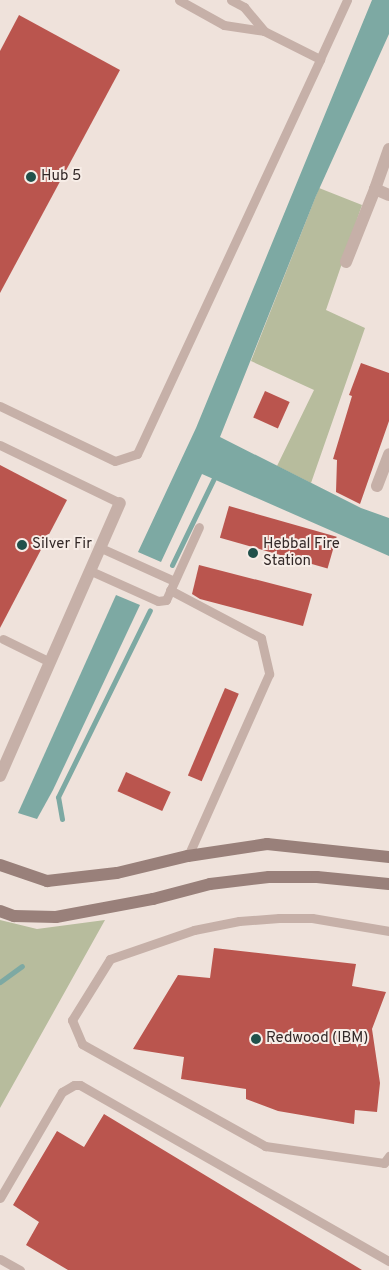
<!DOCTYPE html>
<style>
body{margin:0}
#map{position:relative;width:389px;height:1270px;overflow:hidden;background:#efe2db;font-family:Overpass,sans-serif}
div>[style]{position:absolute}
[style*='--x']{left:calc(var(--x)*1px);top:calc(var(--y)*1px);width:calc(var(--w)*1px);rotate:calc(var(--a)*1deg)}
.green>*{inset:0;background:#b7bc9d}
.water>*{inset:0;background:#7da9a3}
.stream>*{height:5px;margin:-2.5px;padding:0 2.5px;transform-origin:2.5px;border-radius:2.5px;background:#7da9a3}
.building>*{inset:0;background:#ba554e;transform-origin:0 0}
.lane>*{height:9px;margin:-4.5px;padding:0 4.5px;transform-origin:4.5px;border-radius:4.5px;background:#c6b0a8}
.street>*{height:12px;margin:-6px;padding:0 6px;transform-origin:6px;border-radius:6px;background:#c6b0a8}
.secondary>*{height:12px;margin:-6px;padding:0 6px;transform-origin:6px;border-radius:6px;background:#99807a}
.dots>*{width:14px;height:14px;translate:-50% -50%;box-sizing:border-box;border:2px solid #f7ede7;border-radius:50%}
span{translate:-50% -50%;white-space:nowrap;text-align:center;line-height:1.15;-webkit-text-stroke:4px #f7ede7;paint-order:stroke}
.poi-label{font-size:15px;color:#332928}
.left{translate:0 -50%;text-align:left}
</style>
<div id="map">
<div class="green">
<i style="clip-path:polygon(319px 188px,362px 205px,326px 310px,365px 328px,311px 483px,277px 466px,314px 390px,251px 361px)"></i>
<i style="clip-path:polygon(0 920px,37px 929px,105px 920px,0 1108px)"></i>
</div>
<div class="water">
<i style="clip-path:polygon(372px 0,389px 0,389px 34px,316px 196px,220px 437px,361px 508px,389px 518px,389px 556px,202px 474px,161px 562px,138px 552px,196px 428px)"></i>
<i style="clip-path:polygon(116px 595px,140px 605px,53px 790px,37px 819px,18px 813px)"></i>
</div>
<div class="stream">
<i style="--x:172;--y:565;--w:101;--a:-64.2"></i>
<i style="--x:62;--y:819;--w:22;--a:-100"></i>
<i style="--x:58;--y:797;--w:208;--a:-63.8"></i>
<i style="--x:0;--y:982;--w:27;--a:-36"></i>
</div>
<div class="building">
<i style="clip-path:polygon(19px 15px,120px 70px,0 293px,0 51px)"></i>
<i style="clip-path:polygon(361px 363px,389px 373px,389px 421px,360px 504px,336px 492px,337px 460px,333px 459px,352px 396px,349px 395px)"></i>
<i style="left:265px;top:391px;width:27px;height:29px;rotate:24deg"></i>
<i style="clip-path:polygon(0 465px,67px 500px,0 628px)"></i>
<i style="left:229px;top:506px;width:112px;height:33px;rotate:16deg"></i>
<i style="clip-path:polygon(199px 565px,312px 594px,303px 626px,200px 599px,192px 594px)"></i>
<i style="left:225px;top:688px;width:15px;height:95px;rotate:23deg"></i>
<i style="left:126px;top:772px;width:49px;height:21px;rotate:24deg"></i>
<i style="clip-path:polygon(214px 948px,356px 964px,352px 986px,386px 992px,372px 1029px,380px 1083px,377px 1112px,355px 1110px,354px 1124px,278px 1111px,246px 1099px,246px 1089px,181px 1079px,184px 1057px,133px 1049px,178px 975px,210px 978px)"></i>
<i style="clip-path:polygon(104px 1114px,362px 1270px,68px 1270px,26px 1245px,39px 1222px,13px 1205px,57px 1131px,84px 1147px)"></i>
</div>
<div class="lane">
<i style="--x:179;--y:0;--w:51;--a:29.1"></i>
<i style="--x:224;--y:25;--w:40;--a:8.5"></i>
<i style="--x:264;--y:31;--w:63;--a:26.6"></i>
<i style="--x:320;--y:59;--w:65;--a:-65.4"></i>
<i style="--x:231;--y:0;--w:15;--a:28"></i>
<i style="--x:244;--y:7;--w:31;--a:50"></i>
<i style="--x:0;--y:406;--w:127;--a:25.6"></i>
<i style="--x:115;--y:461;--w:23;--a:-18"></i>
<i style="--x:137;--y:454;--w:435;--a:-65.1"></i>
<i style="--x:0;--y:445;--w:133;--a:25.8"></i>
<i style="--x:101;--y:548;--w:80;--a:24.3"></i>
<i style="--x:91;--y:571;--w:73;--a:24.1"></i>
<i style="--x:158;--y:601;--w:8;--a:-7"></i>
<i style="--x:166;--y:600;--w:80;--a:-65.7"></i>
<i style="--x:170;--y:590;--w:103;--a:27.8"></i>
<i style="--x:261;--y:638;--w:37;--a:77"></i>
<i style="--x:269;--y:674;--w:199;--a:114"></i>
<i style="--x:3;--y:639;--w:52;--a:26.1"></i>
<i style="--x:389;--y:931;--w:78;--a:-170.4"></i>
<i style="--x:312;--y:918;--w:33;--a:180"></i>
<i style="--x:279;--y:918;--w:40;--a:175.7"></i>
<i style="--x:239;--y:921;--w:46;--a:168.7"></i>
<i style="--x:194;--y:930;--w:89;--a:161"></i>
<i style="--x:110;--y:959;--w:72;--a:121.9"></i>
<i style="--x:72;--y:1020;--w:26;--a:67"></i>
<i style="--x:82;--y:1044;--w:210;--a:29.1"></i>
<i style="--x:265;--y:1146;--w:120;--a:8.1"></i>
<i style="--x:384;--y:1163;--w:9;--a:-54"></i>
<i style="--x:0;--y:1198;--w:123;--a:-59.7"></i>
<i style="--x:62;--y:1092;--w:14;--a:-30"></i>
<i style="--x:74;--y:1085;--w:6;--a:0"></i>
<i style="--x:80;--y:1085;--w:356;--a:29.7"></i>
<i style="--x:0;--y:1259;--w:23;--a:29"></i>
</div>
<div class="street">
<i style="--x:389;--y:149;--w:42;--a:109.3"></i>
<i style="--x:375;--y:189;--w:15;--a:23"></i>
<i style="--x:346;--y:262;--w:79;--a:-68.3"></i>
<i style="--x:377;--y:486;--w:34;--a:-69"></i>
<i style="--x:0;--y:776;--w:298;--a:-66.3"></i>
</div>
<div class="secondary">
<i style="--x:0;--y:865;--w:50;--a:18.8"></i>
<i style="--x:47;--y:881;--w:70;--a:-6.5"></i>
<i style="--x:117;--y:873;--w:73;--a:-13.5"></i>
<i style="--x:188;--y:856;--w:80;--a:-8.6"></i>
<i style="--x:267;--y:844;--w:123;--a:6.1"></i>
<i style="--x:0;--y:911;--w:15;--a:20"></i>
<i style="--x:14;--y:916;--w:42;--a:1.4"></i>
<i style="--x:56;--y:917;--w:99;--a:-10.5"></i>
<i style="--x:153;--y:899;--w:59;--a:-14.7"></i>
<i style="--x:210;--y:884;--w:59;--a:-6.8"></i>
<i style="--x:269;--y:877;--w:48;--a:0"></i>
<i style="--x:317;--y:877;--w:72;--a:5.6"></i>
</div>
<div class="dots">
<i style="left:31px;top:177px;background:#21514b"></i>
<i style="left:22px;top:545px;background:#21514b"></i>
<i style="left:253px;top:553px;background:#21514b"></i>
<i style="left:256px;top:1039px;background:#21514b"></i>
</div>
<div class="poi-label">
<span class="left" style="left:41px;top:177px">Hub 5</span>
<span class="left" style="left:263px;top:553px">Hebbal Fire<br>Station</span>
<span class="left" style="left:32px;top:545px">Silver Fir</span>
<span class="left" style="left:266px;top:1039px">Redwood (IBM)</span>
</div>
</div>
